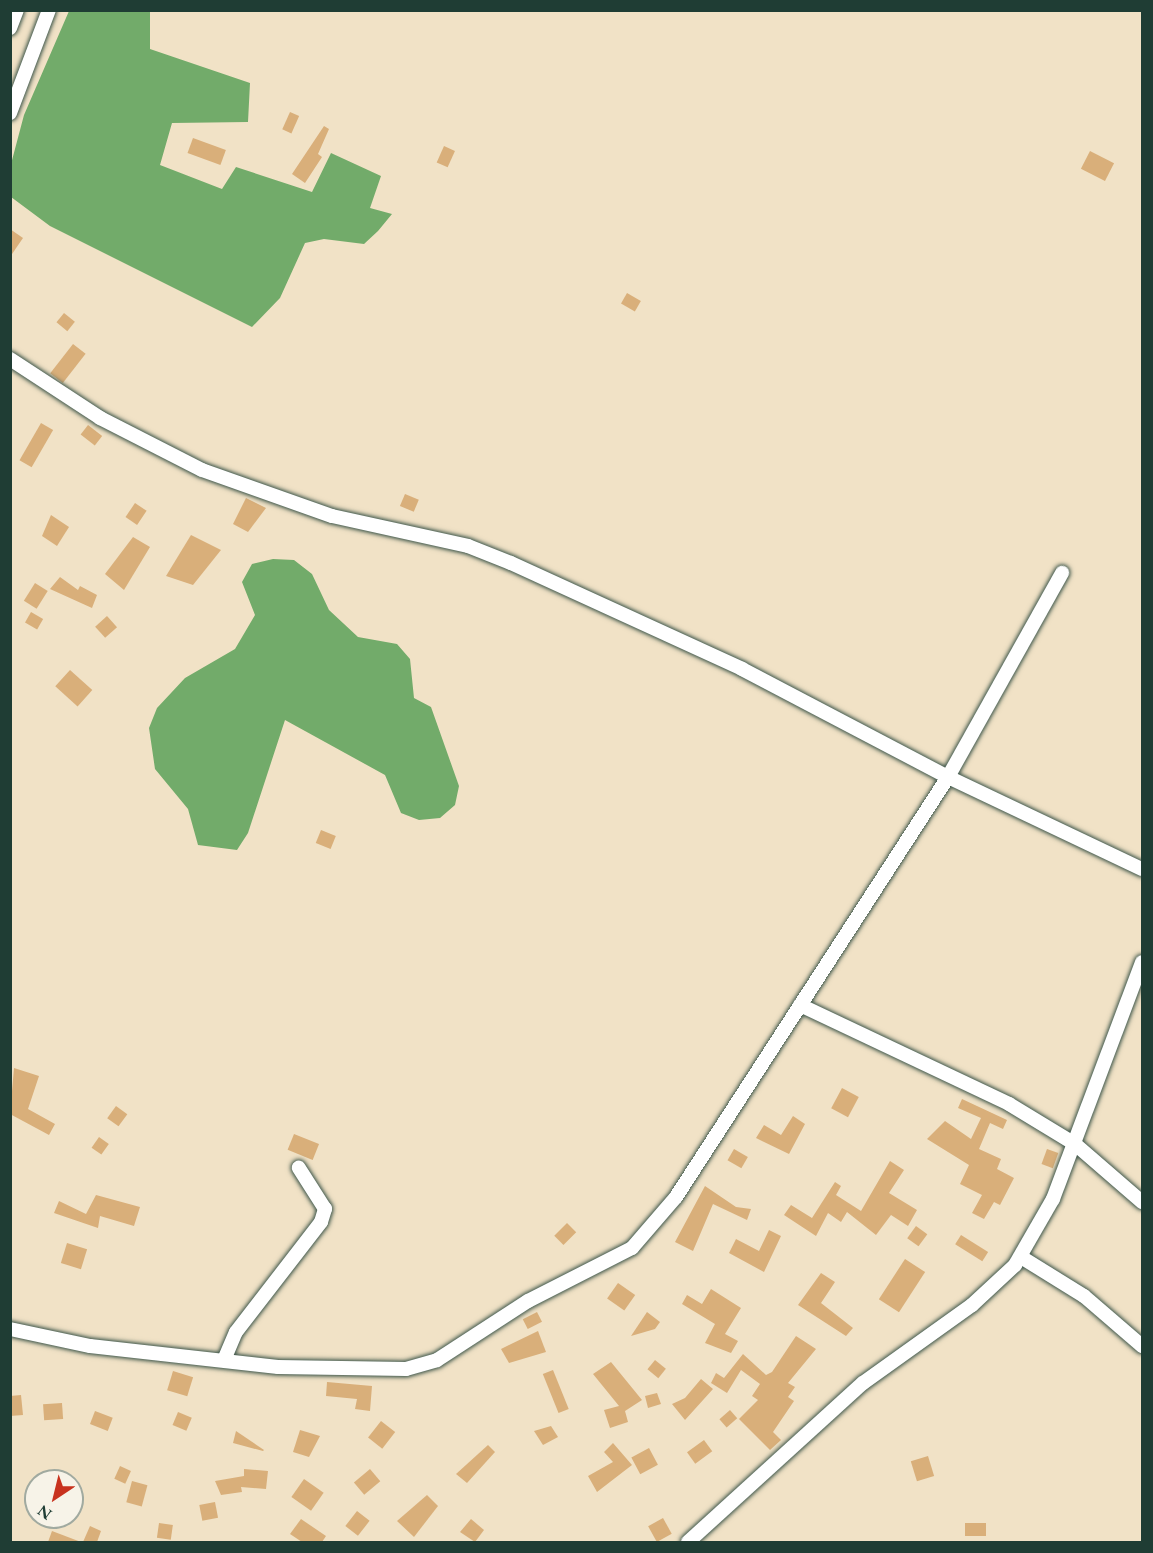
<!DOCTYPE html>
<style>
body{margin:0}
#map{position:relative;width:1153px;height:1553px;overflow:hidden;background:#f1e2c6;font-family:"EB Garamond",serif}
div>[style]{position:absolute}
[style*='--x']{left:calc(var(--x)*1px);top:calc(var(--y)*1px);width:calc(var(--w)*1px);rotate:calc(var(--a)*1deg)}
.forest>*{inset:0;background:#72ab6a}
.building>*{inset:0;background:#d9af7a;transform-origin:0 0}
.roads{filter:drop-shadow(0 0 2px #3e564a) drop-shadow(0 0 2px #3e564a)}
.minor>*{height:14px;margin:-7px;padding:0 7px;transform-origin:7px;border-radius:7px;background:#fff}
span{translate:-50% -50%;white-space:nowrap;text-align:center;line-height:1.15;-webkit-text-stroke:4.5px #f7f3e8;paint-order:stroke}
.frame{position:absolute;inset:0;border:12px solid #1f3d34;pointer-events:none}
.north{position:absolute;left:24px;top:1469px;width:60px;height:60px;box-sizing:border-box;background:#f7f3e8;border:2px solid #a1aaa0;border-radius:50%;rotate:215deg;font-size:16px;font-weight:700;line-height:24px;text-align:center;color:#1f3d34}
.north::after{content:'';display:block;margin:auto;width:21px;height:27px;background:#c8321e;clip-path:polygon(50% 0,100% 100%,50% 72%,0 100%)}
</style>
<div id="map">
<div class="forest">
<i style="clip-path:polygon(150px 10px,150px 49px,250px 83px,248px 122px,172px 123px,160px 165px,222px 189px,236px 167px,312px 192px,331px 153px,381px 176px,370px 208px,392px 214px,378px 231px,364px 244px,324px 239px,305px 243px,280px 298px,252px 327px,50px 226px,11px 197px,11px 164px,24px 115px,69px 11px)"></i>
<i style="clip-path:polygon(273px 559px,294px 560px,312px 574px,329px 610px,358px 637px,397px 644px,410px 659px,414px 698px,431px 707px,459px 786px,455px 805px,440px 818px,419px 820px,401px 813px,385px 775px,285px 720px,248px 833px,237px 850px,198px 845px,188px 809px,155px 769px,149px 728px,157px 708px,185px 678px,235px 649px,255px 615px,242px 582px,252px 564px)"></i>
</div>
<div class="building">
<i style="left:290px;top:112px;width:10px;height:19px;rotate:24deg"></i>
<i style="clip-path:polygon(324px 126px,329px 129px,318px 154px,322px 157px,305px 183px,292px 174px)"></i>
<i style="left:193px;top:138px;width:35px;height:16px;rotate:20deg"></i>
<i style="left:444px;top:146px;width:12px;height:18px;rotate:24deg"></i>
<i style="left:1090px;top:151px;width:27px;height:20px;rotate:27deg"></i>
<i style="clip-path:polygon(10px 229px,23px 238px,10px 257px)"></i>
<i style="left:627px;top:293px;width:16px;height:12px;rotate:30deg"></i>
<i style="left:64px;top:313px;width:14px;height:12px;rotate:39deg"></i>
<i style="left:73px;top:344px;width:16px;height:37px;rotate:38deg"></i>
<i style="left:41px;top:423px;width:14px;height:43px;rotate:30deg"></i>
<i style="left:88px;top:425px;width:18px;height:12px;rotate:38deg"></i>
<i style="left:405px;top:494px;width:15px;height:13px;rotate:23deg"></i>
<i style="clip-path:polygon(246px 498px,266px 508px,248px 532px,233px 524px)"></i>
<i style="left:135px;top:503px;width:14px;height:17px;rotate:34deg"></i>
<i style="clip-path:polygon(51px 515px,69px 527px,57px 546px,42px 536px)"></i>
<i style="clip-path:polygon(191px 535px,221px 550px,193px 585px,166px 576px)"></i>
<i style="clip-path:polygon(133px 537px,150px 547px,124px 590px,105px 574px)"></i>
<i style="clip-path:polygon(60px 577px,78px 590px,80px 586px,97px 595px,92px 608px,50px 589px)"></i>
<i style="left:35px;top:583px;width:15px;height:21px;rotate:32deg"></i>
<i style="left:31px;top:612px;width:14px;height:12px;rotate:30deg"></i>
<i style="left:107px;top:616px;width:15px;height:16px;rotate:48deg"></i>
<i style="left:70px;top:670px;width:30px;height:22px;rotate:42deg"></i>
<i style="left:321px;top:830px;width:16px;height:14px;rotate:22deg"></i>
<i style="clip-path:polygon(14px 1068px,39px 1076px,28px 1109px,55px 1124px,49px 1135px,10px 1114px)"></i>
<i style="left:842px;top:1088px;width:19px;height:23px;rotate:28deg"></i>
<i style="clip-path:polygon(962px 1099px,1007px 1120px,1003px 1129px,990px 1123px,979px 1149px,1001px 1159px,997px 1169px,1014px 1178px,1000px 1205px,994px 1202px,984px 1219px,972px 1213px,982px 1195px,960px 1184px,969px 1165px,927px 1139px,945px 1121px,971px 1139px,981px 1118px,958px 1108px)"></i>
<i style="left:116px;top:1106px;width:14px;height:15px;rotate:36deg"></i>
<i style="clip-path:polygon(793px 1116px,805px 1124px,789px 1154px,756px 1138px,764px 1125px,781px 1135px)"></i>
<i style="left:294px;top:1134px;width:27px;height:17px;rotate:22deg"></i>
<i style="left:99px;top:1137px;width:12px;height:13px;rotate:35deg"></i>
<i style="left:734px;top:1149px;width:16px;height:13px;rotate:30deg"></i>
<i style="left:1047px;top:1149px;width:12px;height:16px;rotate:20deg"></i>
<i style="clip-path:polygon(890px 1161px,904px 1170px,889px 1193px,917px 1210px,908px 1226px,891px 1215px,876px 1235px,847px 1212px,841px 1222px,828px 1213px,816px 1236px,784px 1215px,791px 1205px,812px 1218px,835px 1182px,841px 1186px,836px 1195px,861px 1211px)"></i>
<i style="clip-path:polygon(705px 1186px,736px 1207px,751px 1209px,747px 1220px,713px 1204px,693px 1251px,675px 1242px)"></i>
<i style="clip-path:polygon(96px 1195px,140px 1207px,134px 1226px,100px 1216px,98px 1228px,54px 1213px,59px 1201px,86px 1214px)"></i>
<i style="left:567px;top:1223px;width:13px;height:18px;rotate:45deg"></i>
<i style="left:916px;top:1226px;width:14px;height:15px;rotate:36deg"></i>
<i style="clip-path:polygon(769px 1230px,781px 1236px,764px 1272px,729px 1253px,736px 1239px,759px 1251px)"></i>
<i style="left:961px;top:1235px;width:32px;height:11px;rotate:32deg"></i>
<i style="left:67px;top:1243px;width:21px;height:21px;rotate:17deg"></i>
<i style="left:905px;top:1259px;width:24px;height:48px;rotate:33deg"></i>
<i style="clip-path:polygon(821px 1273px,835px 1282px,821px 1303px,853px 1328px,846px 1336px,798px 1305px)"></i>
<i style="left:618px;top:1283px;width:21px;height:19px;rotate:35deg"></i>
<i style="clip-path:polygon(711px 1289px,741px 1308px,725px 1334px,738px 1341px,731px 1353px,705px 1343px,715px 1324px,682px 1304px,687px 1295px,702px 1304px)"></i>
<i style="left:537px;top:1312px;width:11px;height:16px;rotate:63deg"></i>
<i style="clip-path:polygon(647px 1312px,660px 1322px,655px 1329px,631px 1336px)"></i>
<i style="clip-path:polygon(538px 1331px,546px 1352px,509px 1363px,501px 1349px)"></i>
<i style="clip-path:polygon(796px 1336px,816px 1349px,788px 1383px,795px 1387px,788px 1397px,794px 1401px,773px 1432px,781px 1440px,770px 1450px,739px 1419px,758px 1400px,752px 1396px,760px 1384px,741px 1370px,727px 1393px,711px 1383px,716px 1373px,724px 1378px,743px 1354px,766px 1375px,772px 1372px)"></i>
<i style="left:655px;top:1360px;width:14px;height:12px;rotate:39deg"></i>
<i style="clip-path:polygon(611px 1362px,642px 1400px,625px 1411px,628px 1422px,610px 1428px,604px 1410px,619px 1406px,593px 1374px)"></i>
<i style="left:553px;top:1370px;width:42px;height:11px;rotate:68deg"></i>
<i style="left:173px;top:1371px;width:21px;height:20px;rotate:17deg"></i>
<i style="clip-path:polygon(701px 1379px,713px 1389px,685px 1420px,672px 1404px,685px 1398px)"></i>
<i style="clip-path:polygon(327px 1382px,372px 1386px,370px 1411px,355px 1409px,357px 1399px,326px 1396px)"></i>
<i style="clip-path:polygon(657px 1393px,661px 1404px,648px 1408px,645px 1396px)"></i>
<i style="clip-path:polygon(21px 1395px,23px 1415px,10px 1416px,10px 1396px)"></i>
<i style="left:62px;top:1403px;width:16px;height:19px;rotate:86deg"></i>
<i style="left:730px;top:1410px;width:11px;height:14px;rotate:49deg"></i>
<i style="left:95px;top:1411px;width:19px;height:14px;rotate:21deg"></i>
<i style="left:178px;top:1412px;width:15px;height:14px;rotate:23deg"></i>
<i style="left:381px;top:1421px;width:18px;height:21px;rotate:38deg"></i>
<i style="clip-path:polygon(551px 1426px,558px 1437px,543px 1445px,534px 1431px)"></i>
<i style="clip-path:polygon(300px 1430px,320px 1436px,309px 1457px,293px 1452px)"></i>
<i style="clip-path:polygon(236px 1431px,264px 1450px,263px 1451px,233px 1443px)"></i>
<i style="left:704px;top:1440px;width:14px;height:21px;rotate:54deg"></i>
<i style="clip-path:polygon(613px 1443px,632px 1465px,597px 1492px,588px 1476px,613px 1462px,604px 1452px)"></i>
<i style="clip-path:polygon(488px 1445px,495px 1452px,467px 1483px,456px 1474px)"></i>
<i style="left:649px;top:1448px;width:19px;height:20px;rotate:62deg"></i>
<i style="left:928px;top:1456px;width:21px;height:18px;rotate:73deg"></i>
<i style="left:120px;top:1466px;width:12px;height:14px;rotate:24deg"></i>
<i style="clip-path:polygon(244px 1469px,268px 1471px,266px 1489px,241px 1487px,242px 1492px,221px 1495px,215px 1481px,244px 1476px)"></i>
<i style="left:370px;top:1469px;width:16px;height:21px;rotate:50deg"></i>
<i style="left:304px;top:1479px;width:24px;height:22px;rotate:35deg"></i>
<i style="left:132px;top:1481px;width:16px;height:22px;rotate:15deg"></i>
<i style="clip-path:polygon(427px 1495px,438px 1506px,414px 1537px,397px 1521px)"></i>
<i style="left:215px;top:1502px;width:16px;height:16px;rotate:79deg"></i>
<i style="left:357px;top:1511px;width:16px;height:19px;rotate:38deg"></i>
<i style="left:663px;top:1518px;width:18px;height:17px;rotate:61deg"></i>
<i style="clip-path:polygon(301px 1519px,326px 1536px,322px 1542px,302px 1542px,290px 1534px)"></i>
<i style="clip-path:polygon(471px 1519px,484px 1530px,475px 1542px,460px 1532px)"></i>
<i style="left:159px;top:1523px;width:14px;height:15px;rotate:8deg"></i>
<i style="left:965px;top:1523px;width:21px;height:13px"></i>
<i style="clip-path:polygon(90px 1526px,101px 1531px,97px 1542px,83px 1542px)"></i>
<i style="clip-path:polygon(52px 1531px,81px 1542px,48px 1542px)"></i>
</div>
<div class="roads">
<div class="minor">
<i style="--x:10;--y:28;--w:19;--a:-69"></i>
<i style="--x:10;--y:113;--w:110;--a:-69.3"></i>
<i style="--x:10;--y:359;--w:108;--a:33.2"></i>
<i style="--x:100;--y:418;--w:114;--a:27"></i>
<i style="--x:202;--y:470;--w:138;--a:19.5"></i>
<i style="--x:332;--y:516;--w:139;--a:12.4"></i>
<i style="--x:468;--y:546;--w:46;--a:21.6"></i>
<i style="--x:511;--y:563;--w:254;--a:24.6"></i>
<i style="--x:742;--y:669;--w:233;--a:27.7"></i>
<i style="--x:948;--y:777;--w:215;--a:25.4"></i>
<i style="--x:800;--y:1005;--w:231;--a:25.3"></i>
<i style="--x:1009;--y:1104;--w:77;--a:31.2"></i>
<i style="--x:1075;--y:1144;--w:89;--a:40.9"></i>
<i style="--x:1021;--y:1257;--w:74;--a:31.8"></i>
<i style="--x:1084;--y:1296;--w:77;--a:40.8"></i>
<i style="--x:10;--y:1329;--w:82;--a:12"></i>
<i style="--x:90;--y:1346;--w:189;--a:6.4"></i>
<i style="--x:278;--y:1367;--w:128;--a:0.9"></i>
<i style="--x:406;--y:1369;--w:32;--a:-16"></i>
<i style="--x:437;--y:1360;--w:108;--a:-33"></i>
<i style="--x:528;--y:1301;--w:117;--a:-27"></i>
<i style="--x:632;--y:1248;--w:67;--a:-49.2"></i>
<i style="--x:676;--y:1197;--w:500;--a:-57.07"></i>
<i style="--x:948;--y:777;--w:234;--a:-60.8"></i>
<i style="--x:224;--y:1360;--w:30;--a:-67"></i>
<i style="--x:236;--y:1332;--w:139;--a:-52.3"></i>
<i style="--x:321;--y:1222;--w:14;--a:-73"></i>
<i style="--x:325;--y:1209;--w:49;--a:-122.4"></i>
<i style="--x:688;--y:1542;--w:236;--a:-42.3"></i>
<i style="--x:863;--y:1383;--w:134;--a:-35.6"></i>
<i style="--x:972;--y:1305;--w:59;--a:-42.9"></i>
<i style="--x:1015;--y:1265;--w:76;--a:-60.1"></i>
<i style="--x:1053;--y:1199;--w:253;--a:-69.4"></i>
</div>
</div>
<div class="frame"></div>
<div class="north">N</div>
</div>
